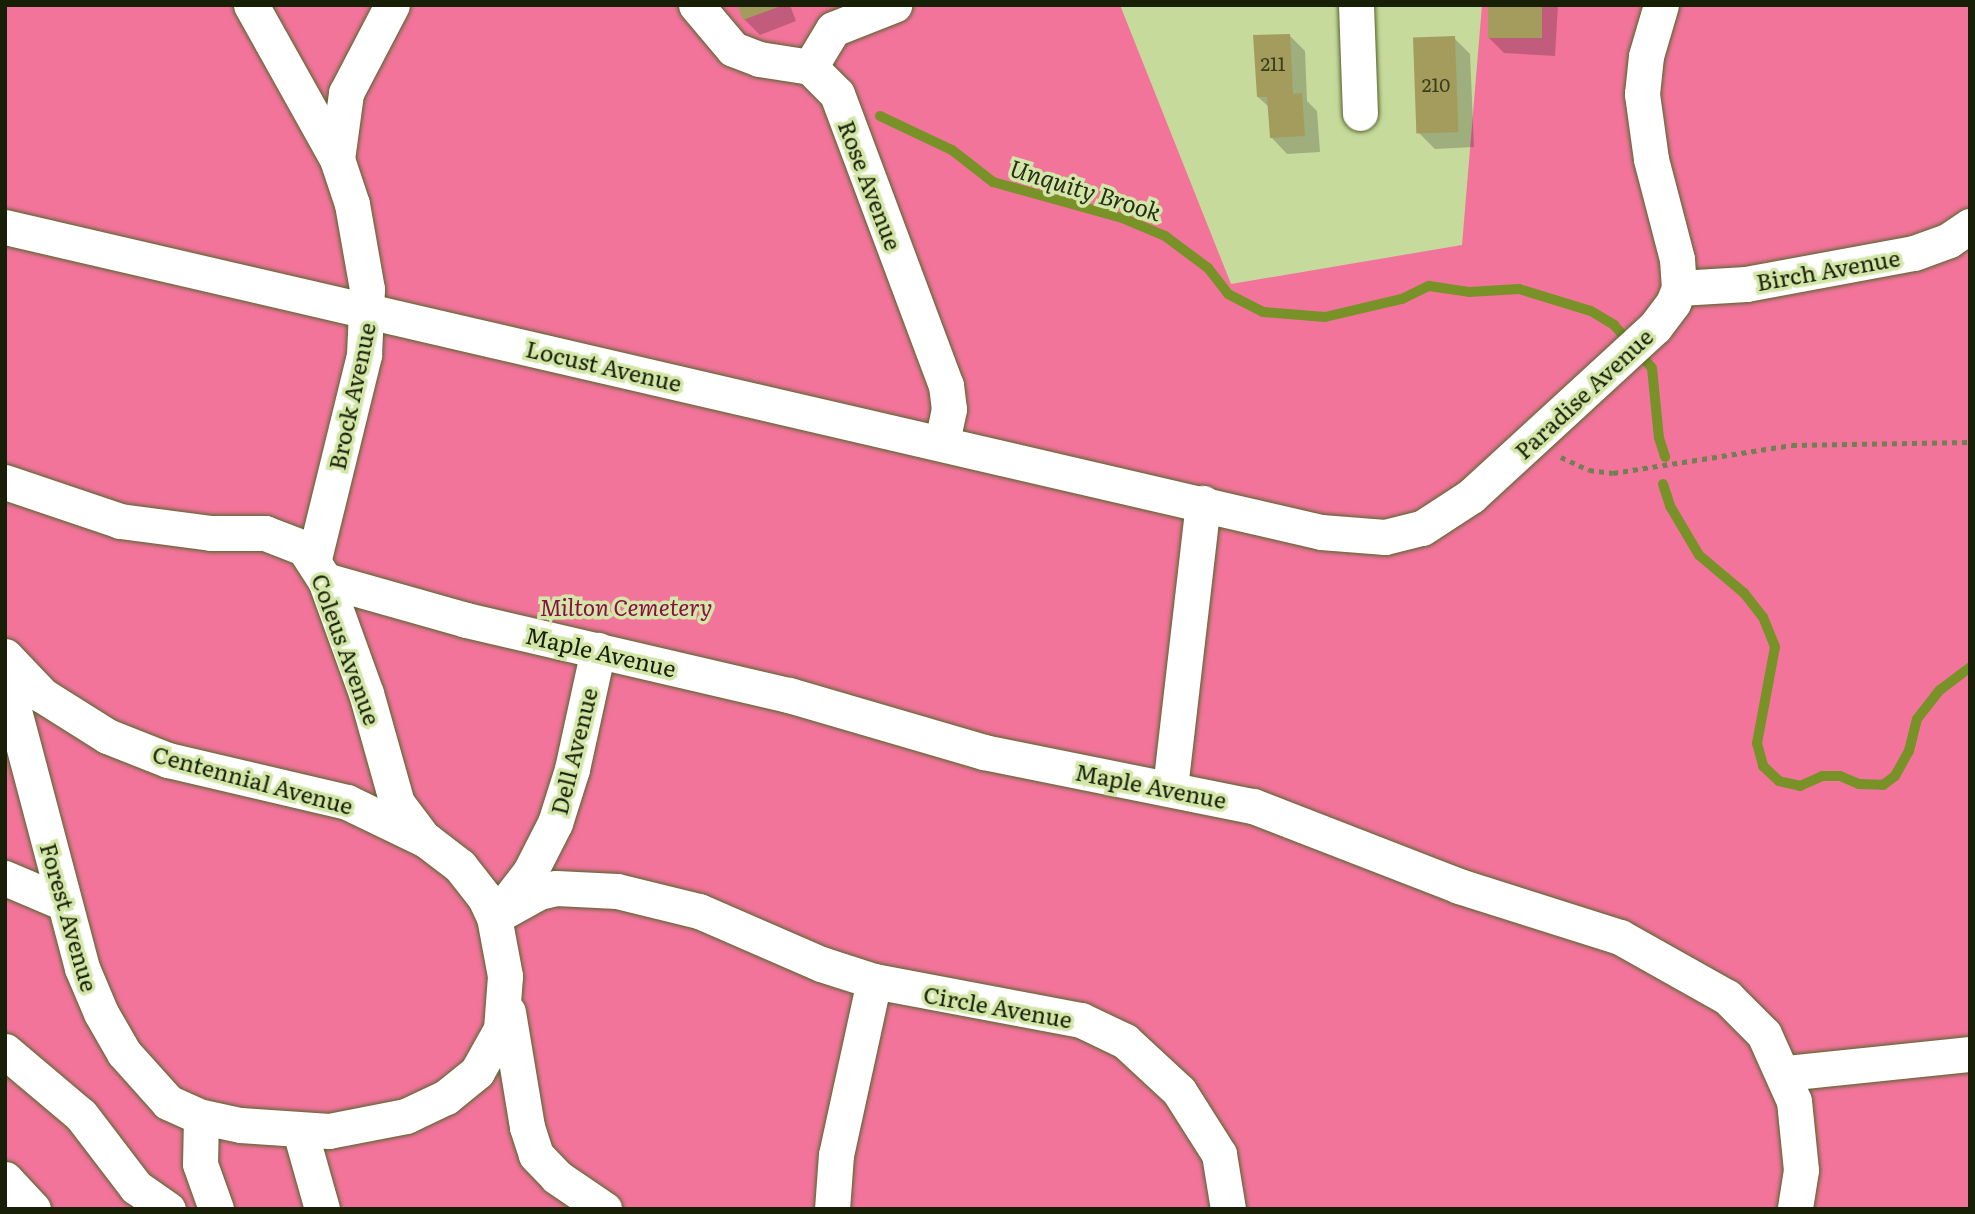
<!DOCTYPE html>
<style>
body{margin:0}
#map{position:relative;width:1975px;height:1214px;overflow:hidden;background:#c6da9c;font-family:Literata,serif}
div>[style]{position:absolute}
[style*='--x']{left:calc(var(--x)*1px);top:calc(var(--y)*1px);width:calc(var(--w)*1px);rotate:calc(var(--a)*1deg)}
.green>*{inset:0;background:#f3749b}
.shadow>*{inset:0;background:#0003}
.stream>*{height:10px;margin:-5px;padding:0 5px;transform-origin:5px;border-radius:5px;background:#789227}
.building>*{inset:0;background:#a39c5d;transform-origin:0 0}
.path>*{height:4.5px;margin-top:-2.25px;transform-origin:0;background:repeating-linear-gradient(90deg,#727f54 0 5px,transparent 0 10px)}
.roads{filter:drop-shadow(0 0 2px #55642b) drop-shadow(0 0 2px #55642b)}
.minor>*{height:35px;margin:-17.5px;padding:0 17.5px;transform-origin:17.5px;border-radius:17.5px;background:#fff}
span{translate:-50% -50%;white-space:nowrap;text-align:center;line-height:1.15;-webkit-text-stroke:7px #d3e7a8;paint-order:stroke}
.number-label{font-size:19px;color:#3b3e1c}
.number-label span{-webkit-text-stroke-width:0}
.street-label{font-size:23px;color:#181f07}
.park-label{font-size:23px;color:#8a0e44;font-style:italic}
.water-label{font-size:24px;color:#272d17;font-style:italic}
.frame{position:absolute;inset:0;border:7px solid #181f07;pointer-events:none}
</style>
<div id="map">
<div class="green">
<i style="clip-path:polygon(5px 5px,1120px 5px,1231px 284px,1462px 245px,1482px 5px,1970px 5px,1970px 1209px,5px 1209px)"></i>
</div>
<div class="shadow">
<i style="clip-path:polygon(739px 5px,790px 5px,796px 21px,760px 35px,744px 19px)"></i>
<i style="clip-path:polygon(1490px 5px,1558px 5px,1555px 56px,1504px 53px,1488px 37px)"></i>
<i style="clip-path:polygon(1289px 35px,1305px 51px,1307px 101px,1317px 111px,1320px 152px,1287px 154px,1272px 138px,1270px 108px,1258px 97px)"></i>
<i style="clip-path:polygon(1454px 38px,1470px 54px,1474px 147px,1435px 149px,1419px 133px)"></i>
</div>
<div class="stream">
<i style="--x:880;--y:116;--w:80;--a:25.3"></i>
<i style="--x:952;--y:150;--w:52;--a:38"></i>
<i style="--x:993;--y:182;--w:134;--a:15.6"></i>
<i style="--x:1122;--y:218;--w:47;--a:22.7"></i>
<i style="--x:1165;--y:236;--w:54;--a:36.7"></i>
<i style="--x:1208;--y:268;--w:33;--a:52"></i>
<i style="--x:1228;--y:294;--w:39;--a:27"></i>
<i style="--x:1263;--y:312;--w:62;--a:4.6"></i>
<i style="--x:1325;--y:317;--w:79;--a:-13.2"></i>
<i style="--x:1402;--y:299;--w:30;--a:-26"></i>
<i style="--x:1429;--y:286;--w:40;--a:8.5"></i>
<i style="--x:1469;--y:292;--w:50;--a:-3.4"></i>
<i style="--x:1519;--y:289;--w:75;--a:17"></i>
<i style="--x:1591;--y:311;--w:27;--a:31"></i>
<i style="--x:1614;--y:325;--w:57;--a:48.5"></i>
<i style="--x:1652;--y:368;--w:70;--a:84.3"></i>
<i style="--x:1659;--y:438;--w:20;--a:72"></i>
<i style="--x:1663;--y:484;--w:23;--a:72"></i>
<i style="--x:1670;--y:506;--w:57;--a:59.4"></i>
<i style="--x:1699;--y:555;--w:59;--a:40.2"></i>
<i style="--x:1744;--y:593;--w:31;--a:52"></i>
<i style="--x:1763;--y:617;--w:32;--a:68"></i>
<i style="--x:1775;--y:647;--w:98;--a:100.6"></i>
<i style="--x:1757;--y:743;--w:24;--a:75"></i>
<i style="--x:1763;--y:766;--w:22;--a:43"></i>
<i style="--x:1779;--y:781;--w:22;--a:13"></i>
<i style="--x:1800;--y:786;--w:24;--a:-24"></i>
<i style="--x:1822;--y:776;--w:18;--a:0"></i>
<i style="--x:1840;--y:776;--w:21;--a:23"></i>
<i style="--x:1859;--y:784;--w:24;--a:2"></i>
<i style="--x:1883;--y:785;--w:15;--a:-37"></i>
<i style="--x:1895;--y:776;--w:29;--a:-61"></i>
<i style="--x:1909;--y:751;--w:33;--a:-76"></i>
<i style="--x:1917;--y:719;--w:37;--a:-52"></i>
<i style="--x:1940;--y:690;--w:38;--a:-37"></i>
</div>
<div class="building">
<i style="clip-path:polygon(737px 5px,781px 5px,781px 6px,743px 20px)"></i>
<i style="left:1488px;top:5px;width:54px;height:33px"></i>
<i style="clip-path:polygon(1290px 34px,1293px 94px,1302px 93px,1305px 136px,1270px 138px,1267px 97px,1257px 97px,1253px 35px)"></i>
<i style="left:1455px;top:36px;width:96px;height:42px;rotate:88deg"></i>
</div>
<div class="path">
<i style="--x:1561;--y:457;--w:31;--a:25"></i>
<i style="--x:1589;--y:470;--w:24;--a:7"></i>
<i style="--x:1613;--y:473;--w:181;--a:-8.9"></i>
<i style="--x:1792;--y:445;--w:178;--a:-1"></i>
</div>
<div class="roads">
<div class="minor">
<i style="--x:251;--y:5;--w:176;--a:60.8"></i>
<i style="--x:337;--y:159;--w:47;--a:71.6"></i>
<i style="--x:352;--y:204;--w:86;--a:80"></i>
<i style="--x:367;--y:289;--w:66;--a:92.6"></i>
<i style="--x:364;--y:355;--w:210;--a:103.8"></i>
<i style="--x:696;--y:5;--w:57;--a:49.9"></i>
<i style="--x:733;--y:49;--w:28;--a:21"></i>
<i style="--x:759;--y:59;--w:52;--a:8.9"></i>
<i style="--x:810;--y:67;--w:38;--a:45"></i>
<i style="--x:837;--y:94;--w:311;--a:69.5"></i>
<i style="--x:946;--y:385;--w:24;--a:83"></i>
<i style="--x:949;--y:409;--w:35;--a:102"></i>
<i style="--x:1356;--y:5;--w:108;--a:87.9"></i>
<i style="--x:810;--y:67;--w:44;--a:-58.8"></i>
<i style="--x:833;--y:29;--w:66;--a:-21.5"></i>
<i style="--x:337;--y:159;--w:67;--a:-82.2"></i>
<i style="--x:346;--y:93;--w:99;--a:-62.4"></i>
<i style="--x:5;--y:227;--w:1351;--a:13.05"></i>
<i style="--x:1321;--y:532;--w:64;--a:4.5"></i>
<i style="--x:1385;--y:537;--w:38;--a:-14"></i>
<i style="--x:1422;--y:528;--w:59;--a:-33.1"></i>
<i style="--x:1471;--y:496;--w:250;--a:-42.6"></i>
<i style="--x:1655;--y:327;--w:30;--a:-53"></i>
<i style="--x:1673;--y:303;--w:16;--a:-68"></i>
<i style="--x:1679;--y:288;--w:29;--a:-94"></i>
<i style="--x:1677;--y:259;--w:103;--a:-104.6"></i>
<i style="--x:1651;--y:159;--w:66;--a:-97.9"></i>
<i style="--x:1642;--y:94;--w:38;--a:-84"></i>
<i style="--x:1646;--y:56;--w:53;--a:-73.6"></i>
<i style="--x:1679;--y:288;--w:67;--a:-3.4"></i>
<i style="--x:1746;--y:284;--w:171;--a:-10.5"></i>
<i style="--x:1914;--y:253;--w:37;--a:-20"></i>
<i style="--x:1949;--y:240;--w:25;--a:-34"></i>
<i style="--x:5;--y:482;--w:121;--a:18.7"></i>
<i style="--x:120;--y:521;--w:92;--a:7.5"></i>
<i style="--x:211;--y:533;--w:54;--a:0"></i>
<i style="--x:265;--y:533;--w:42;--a:21"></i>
<i style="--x:304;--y:548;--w:38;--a:57"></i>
<i style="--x:325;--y:580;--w:120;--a:70.1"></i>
<i style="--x:366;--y:693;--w:114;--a:74.3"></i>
<i style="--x:397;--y:803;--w:40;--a:53"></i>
<i style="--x:325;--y:580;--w:147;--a:15.8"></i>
<i style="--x:466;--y:620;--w:332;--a:13.1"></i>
<i style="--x:789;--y:695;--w:203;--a:16.3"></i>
<i style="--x:984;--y:752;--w:274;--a:11.4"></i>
<i style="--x:1253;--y:806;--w:221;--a:21.2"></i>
<i style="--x:1459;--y:886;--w:169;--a:17.6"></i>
<i style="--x:1620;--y:937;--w:123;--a:29.3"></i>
<i style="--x:1727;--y:997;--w:52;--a:45"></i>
<i style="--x:1764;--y:1034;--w:73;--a:65.9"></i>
<i style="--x:1794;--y:1101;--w:69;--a:84.2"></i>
<i style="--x:1801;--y:1170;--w:39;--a:99"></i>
<i style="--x:5;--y:656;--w:54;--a:46.5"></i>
<i style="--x:42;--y:695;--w:77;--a:32.2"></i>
<i style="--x:107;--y:736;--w:66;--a:21.5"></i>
<i style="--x:168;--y:760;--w:184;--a:13.2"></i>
<i style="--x:347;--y:802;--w:88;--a:25.7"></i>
<i style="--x:426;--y:840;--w:43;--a:37.4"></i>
<i style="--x:460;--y:866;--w:41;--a:52"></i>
<i style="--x:485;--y:898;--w:21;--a:65"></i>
<i style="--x:494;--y:917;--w:60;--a:79.4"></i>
<i style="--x:505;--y:976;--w:53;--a:94.3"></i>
<i style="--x:501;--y:1029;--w:49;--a:119.2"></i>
<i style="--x:477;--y:1072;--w:40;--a:141"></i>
<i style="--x:446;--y:1097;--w:44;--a:154.6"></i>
<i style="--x:406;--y:1116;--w:78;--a:169"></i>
<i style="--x:329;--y:1131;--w:89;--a:-176.1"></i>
<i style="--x:240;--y:1125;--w:40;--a:-168"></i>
<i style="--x:201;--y:1117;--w:36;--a:-156"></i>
<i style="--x:168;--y:1102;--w:66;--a:-131.9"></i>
<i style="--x:124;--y:1053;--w:46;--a:-119.9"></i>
<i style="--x:101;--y:1013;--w:49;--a:-112.9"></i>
<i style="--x:82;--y:968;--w:301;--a:-104.8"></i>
<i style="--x:1170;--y:788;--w:287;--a:-83.4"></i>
<i style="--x:5;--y:878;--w:64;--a:23"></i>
<i style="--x:503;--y:907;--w:44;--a:-52.4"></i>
<i style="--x:530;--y:872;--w:55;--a:-63"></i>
<i style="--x:555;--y:823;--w:57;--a:-72.5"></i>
<i style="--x:572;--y:769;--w:122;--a:-77.7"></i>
<i style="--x:494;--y:917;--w:51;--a:-29.1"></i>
<i style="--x:539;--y:892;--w:17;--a:-13"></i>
<i style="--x:556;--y:888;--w:61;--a:2.8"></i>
<i style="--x:617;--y:891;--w:84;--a:13.7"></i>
<i style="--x:699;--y:911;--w:133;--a:23.5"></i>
<i style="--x:821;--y:964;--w:56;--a:17.8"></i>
<i style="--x:874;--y:981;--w:211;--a:10.7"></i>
<i style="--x:1081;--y:1020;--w:49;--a:25.5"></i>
<i style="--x:1125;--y:1041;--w:74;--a:42.8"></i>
<i style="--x:1179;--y:1091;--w:75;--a:57.6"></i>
<i style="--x:1219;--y:1154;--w:56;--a:80.7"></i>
<i style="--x:508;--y:1012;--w:117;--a:80.6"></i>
<i style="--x:527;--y:1127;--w:29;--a:72"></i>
<i style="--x:536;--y:1155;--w:30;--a:46"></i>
<i style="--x:557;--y:1177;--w:57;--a:34.2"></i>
<i style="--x:5;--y:1051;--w:99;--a:40.1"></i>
<i style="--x:81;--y:1115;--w:91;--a:52.6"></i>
<i style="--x:136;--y:1187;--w:39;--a:35"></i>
<i style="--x:1785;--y:1073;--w:186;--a:-5.9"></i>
<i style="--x:201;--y:1117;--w:47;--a:91.2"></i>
<i style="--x:200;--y:1164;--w:48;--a:70.4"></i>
<i style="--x:300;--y:1131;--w:81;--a:74.2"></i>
<i style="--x:5;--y:1179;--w:41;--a:47"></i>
<i style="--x:832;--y:1209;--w:54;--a:-85.8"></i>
<i style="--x:836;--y:1155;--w:178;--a:-77.7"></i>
</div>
</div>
<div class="number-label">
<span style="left:1273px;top:64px">211</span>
<span style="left:1436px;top:85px">210</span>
</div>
<div class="street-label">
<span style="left:871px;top:185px;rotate:69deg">Rose Avenue</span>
<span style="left:1828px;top:269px;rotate:-10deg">Birch Avenue</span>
<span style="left:604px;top:365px;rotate:13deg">Locust Avenue</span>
<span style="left:1583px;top:393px;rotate:-43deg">Paradise Avenue</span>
<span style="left:351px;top:396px;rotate:-78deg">Brock Avenue</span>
<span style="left:347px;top:649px;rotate:70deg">Coleus Avenue</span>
<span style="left:601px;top:651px;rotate:13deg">Maple Avenue</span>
<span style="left:573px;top:751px;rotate:-76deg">Dell Avenue</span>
<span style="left:253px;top:779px;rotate:15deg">Centennial Avenue</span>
<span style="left:1151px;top:785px;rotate:11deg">Maple Avenue</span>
<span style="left:70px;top:917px;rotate:74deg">Forest Avenue</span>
<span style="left:998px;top:1006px;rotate:10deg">Circle Avenue</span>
</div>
<div class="park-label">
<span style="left:626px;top:606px">Milton Cemetery</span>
</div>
<div class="water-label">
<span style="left:1086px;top:189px;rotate:17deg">Unquity Brook</span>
</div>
<div class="frame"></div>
</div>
